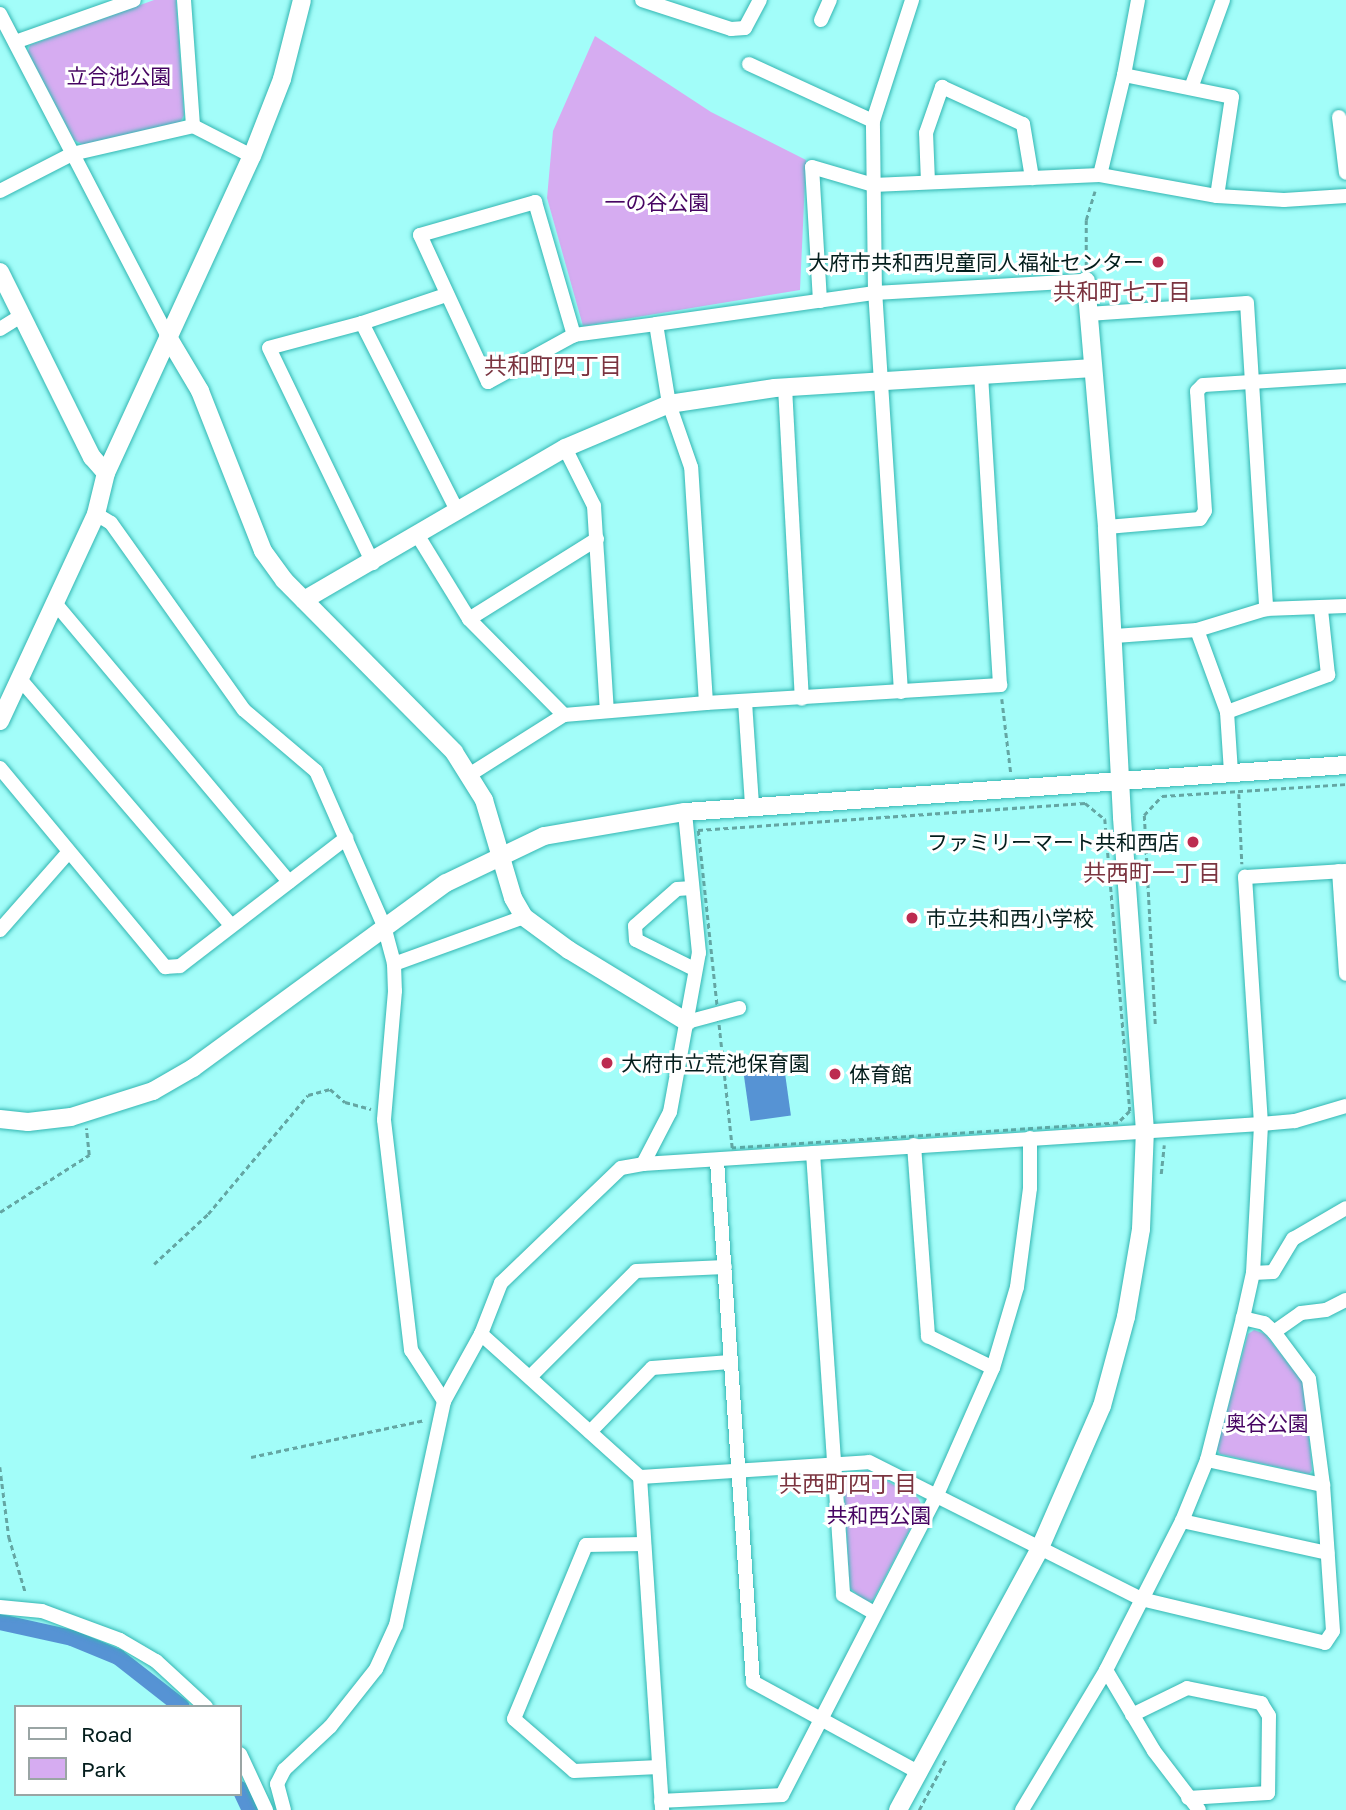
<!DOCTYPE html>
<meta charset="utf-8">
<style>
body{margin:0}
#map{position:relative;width:1346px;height:1810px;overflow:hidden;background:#a2fdf9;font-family:"Golos Text","Noto Sans JP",sans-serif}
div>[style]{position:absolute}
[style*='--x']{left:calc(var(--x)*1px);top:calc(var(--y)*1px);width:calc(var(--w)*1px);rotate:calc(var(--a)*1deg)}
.green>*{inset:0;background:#d6acf1}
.water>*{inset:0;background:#5693d4;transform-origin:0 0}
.canal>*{height:16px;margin:-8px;padding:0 8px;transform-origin:8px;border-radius:8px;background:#5693d4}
.path>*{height:2.5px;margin-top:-1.25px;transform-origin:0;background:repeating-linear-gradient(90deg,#64a6a3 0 5px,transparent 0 8.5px)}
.roads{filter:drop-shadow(0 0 2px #33b6b2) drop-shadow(0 0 2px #33b6b2)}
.minor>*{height:14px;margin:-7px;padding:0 7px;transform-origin:7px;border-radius:7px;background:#fff}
.tertiary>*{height:18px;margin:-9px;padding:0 9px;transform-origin:9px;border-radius:9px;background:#fff}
.dots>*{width:19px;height:19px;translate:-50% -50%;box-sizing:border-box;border:4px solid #fff;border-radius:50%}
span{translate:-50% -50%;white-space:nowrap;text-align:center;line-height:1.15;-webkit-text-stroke:6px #fff;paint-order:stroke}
.park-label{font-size:21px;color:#470563}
.poi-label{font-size:21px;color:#031d1c}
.right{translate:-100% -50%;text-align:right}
.left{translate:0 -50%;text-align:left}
.neighbourhood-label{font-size:23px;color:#7b3440}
.legend{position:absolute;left:14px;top:1705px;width:228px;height:91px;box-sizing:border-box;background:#fff;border:2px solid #9aa5a4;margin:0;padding:9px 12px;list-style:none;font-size:21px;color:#031d1c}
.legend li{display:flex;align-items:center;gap:14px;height:35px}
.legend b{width:35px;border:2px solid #9aa5a4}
</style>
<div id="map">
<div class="green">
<i style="clip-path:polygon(154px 0,176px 0,184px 115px,180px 123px,84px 145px,74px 140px,28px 52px,30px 45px)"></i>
<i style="clip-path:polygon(595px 36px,711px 112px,806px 160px,800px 290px,583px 326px,547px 198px,553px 131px)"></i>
<i style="clip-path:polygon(1254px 1330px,1265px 1334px,1304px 1384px,1312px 1470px,1309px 1474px,1220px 1454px,1217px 1448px,1248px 1334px)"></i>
<i style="clip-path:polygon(868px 1471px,918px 1498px,922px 1506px,873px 1600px,866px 1602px,850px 1588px,843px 1474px)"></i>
</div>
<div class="water">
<i style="left:782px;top:1052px;width:64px;height:41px;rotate:82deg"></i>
</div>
<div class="canal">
<i style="--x:0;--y:1622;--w:74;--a:12.5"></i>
<i style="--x:72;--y:1638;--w:50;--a:22.4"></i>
<i style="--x:118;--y:1657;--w:81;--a:38"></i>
<i style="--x:240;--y:1789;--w:23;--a:65"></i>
</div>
<div class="path">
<i style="--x:1086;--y:267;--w:47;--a:-90"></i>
<i style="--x:1086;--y:220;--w:30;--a:-73"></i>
<i style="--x:1002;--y:699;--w:75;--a:83.1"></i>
<i style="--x:1239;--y:794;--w:70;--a:87.5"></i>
<i style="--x:1085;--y:803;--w:26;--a:39"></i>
<i style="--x:1105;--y:819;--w:293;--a:85.1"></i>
<i style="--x:1130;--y:1111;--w:17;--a:135"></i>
<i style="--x:1118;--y:1123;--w:387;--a:176.3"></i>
<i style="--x:732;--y:1148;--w:320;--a:-96.1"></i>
<i style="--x:698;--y:830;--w:388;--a:-4"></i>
<i style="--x:1155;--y:1024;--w:209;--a:-93"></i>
<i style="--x:1144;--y:815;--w:26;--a:-47"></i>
<i style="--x:1162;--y:796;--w:184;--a:-3.7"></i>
<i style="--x:1161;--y:1174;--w:29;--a:-84"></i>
<i style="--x:0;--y:1212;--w:106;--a:-32.6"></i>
<i style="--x:89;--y:1155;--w:27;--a:-96"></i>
<i style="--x:154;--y:1264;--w:74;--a:-42.8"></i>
<i style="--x:208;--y:1214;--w:155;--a:-50"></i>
<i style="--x:308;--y:1095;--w:23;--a:-15"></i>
<i style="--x:330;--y:1089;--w:20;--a:41"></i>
<i style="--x:345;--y:1102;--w:27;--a:15"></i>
<i style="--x:251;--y:1457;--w:178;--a:-12"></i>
<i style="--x:0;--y:1467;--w:71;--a:82.7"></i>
<i style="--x:9;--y:1537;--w:59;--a:73.4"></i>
<i style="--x:919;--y:1810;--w:58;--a:-62.1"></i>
</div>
<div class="roads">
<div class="minor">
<i style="--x:184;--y:0;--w:126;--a:85.9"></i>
<i style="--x:642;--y:0;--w:94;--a:18"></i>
<i style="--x:731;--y:29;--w:14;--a:-4"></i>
<i style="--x:745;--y:28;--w:32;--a:-62"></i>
<i style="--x:0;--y:14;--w:364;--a:62.5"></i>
<i style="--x:821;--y:20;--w:22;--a:-66"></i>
<i style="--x:15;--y:42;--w:126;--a:-19.4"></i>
<i style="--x:749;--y:64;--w:136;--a:24.7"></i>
<i style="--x:1124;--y:75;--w:76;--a:-79.4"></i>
<i style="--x:1191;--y:88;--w:94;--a:-70"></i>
<i style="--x:1339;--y:117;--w:56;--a:82.9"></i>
<i style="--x:1100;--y:175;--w:103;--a:-76.5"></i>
<i style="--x:1124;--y:75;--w:110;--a:11.5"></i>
<i style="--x:1232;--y:97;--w:100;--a:98.6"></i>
<i style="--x:928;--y:182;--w:49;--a:-92.3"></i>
<i style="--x:926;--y:133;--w:49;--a:-70.8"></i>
<i style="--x:942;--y:87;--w:89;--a:24.6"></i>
<i style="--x:1023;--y:124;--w:55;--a:80.5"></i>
<i style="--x:0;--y:191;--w:81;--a:-27.2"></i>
<i style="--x:72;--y:154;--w:124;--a:-13"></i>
<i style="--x:193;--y:126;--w:66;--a:27"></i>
<i style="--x:535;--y:202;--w:139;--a:73.7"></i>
<i style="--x:574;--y:335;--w:98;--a:151.3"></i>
<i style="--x:488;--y:382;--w:162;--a:-114.8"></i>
<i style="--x:420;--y:235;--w:120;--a:-16"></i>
<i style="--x:446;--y:295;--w:89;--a:161.6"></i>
<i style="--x:362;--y:323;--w:212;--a:63.1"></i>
<i style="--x:820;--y:301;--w:134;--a:-93.4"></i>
<i style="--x:812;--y:167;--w:64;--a:16.4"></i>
<i style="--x:873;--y:185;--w:227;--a:-2.5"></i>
<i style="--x:1100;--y:175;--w:119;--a:10.2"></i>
<i style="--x:1217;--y:196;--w:67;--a:3.4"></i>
<i style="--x:1284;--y:200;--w:62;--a:-3.7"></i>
<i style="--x:1088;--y:314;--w:159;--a:-4"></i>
<i style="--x:1247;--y:303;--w:307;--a:86.4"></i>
<i style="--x:362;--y:323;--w:96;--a:165"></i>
<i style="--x:269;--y:348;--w:239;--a:64.2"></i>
<i style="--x:0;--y:329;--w:26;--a:-32"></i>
<i style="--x:574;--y:335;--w:83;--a:-7.6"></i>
<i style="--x:785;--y:387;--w:312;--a:86.9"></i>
<i style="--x:565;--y:448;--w:65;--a:63.4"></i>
<i style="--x:594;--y:506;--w:205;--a:86.4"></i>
<i style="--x:96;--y:514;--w:17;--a:31"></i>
<i style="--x:111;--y:523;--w:229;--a:54.6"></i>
<i style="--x:244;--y:710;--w:94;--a:40.3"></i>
<i style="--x:316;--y:771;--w:169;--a:66.3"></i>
<i style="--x:384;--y:926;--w:39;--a:75"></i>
<i style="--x:394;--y:964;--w:27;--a:88"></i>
<i style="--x:395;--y:991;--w:129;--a:94.9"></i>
<i style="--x:384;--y:1120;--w:232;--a:83.3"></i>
<i style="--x:411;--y:1350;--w:61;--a:57.1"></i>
<i style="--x:1107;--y:527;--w:93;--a:-4.9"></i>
<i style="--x:1200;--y:519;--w:9;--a:-58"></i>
<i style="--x:1205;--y:511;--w:120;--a:-93.8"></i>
<i style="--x:1197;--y:391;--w:8;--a:-45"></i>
<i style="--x:1203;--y:385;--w:143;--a:-3.6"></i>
<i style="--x:418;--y:536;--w:97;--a:58.4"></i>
<i style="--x:469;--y:619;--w:135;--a:45.3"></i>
<i style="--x:55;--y:603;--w:364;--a:50"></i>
<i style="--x:469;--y:619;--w:151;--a:-32"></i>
<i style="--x:1197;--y:630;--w:87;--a:69.9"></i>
<i style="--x:1227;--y:712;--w:61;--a:86.2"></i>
<i style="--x:1115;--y:636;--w:82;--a:-4.2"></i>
<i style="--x:1197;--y:630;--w:72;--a:-16.9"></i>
<i style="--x:1266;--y:609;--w:80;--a:-2.1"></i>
<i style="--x:20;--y:679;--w:323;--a:49.4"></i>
<i style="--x:901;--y:692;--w:400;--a:-93.7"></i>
<i style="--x:875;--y:293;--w:172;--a:-90.7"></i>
<i style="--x:873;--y:121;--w:127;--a:-72.1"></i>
<i style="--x:745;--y:702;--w:104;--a:86.1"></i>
<i style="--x:706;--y:703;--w:295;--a:-3.5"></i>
<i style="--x:1000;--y:685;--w:311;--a:-93.5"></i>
<i style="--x:1227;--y:712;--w:108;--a:-20.1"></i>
<i style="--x:1328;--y:675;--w:65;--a:-96.1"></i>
<i style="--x:0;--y:768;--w:259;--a:50.3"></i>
<i style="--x:165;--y:967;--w:15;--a:-4"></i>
<i style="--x:180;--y:966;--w:210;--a:-37.6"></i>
<i style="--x:469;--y:775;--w:112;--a:-32.3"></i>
<i style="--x:564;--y:715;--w:143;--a:-4.8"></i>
<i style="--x:706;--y:703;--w:236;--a:-93.6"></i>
<i style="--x:691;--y:467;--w:67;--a:-109.2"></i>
<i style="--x:669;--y:404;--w:81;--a:-99.2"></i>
<i style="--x:656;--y:324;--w:221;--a:-8.1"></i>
<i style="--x:875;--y:293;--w:211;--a:-3.3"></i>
<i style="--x:1339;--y:871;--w:103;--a:86.1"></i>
<i style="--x:692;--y:888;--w:15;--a:176"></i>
<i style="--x:677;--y:889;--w:56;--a:138.6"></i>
<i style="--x:635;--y:926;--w:14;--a:86"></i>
<i style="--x:636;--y:940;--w:65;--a:26.6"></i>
<i style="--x:0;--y:930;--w:103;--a:-48.6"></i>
<i style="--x:394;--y:964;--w:138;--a:-19.9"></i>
<i style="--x:687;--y:1022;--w:54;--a:-15.1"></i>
<i style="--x:914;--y:1145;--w:192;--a:85.8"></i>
<i style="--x:928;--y:1336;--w:72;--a:26.2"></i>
<i style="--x:813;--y:1153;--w:443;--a:86.1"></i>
<i style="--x:843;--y:1595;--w:36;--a:30"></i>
<i style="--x:717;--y:1161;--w:522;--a:86.05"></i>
<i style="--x:753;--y:1682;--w:190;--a:28.6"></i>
<i style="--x:643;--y:1164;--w:619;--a:-3.7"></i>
<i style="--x:1261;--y:1124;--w:34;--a:-5"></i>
<i style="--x:1295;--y:1121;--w:53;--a:-16.4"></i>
<i style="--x:1253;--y:1273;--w:20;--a:-3"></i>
<i style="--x:1273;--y:1272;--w:39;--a:-59"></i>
<i style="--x:1293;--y:1239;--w:61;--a:-30.3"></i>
<i style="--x:1274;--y:1332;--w:33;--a:-35"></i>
<i style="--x:1301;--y:1313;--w:25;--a:-7"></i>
<i style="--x:1326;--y:1310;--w:22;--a:-27"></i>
<i style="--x:481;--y:1334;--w:214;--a:42"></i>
<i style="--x:640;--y:1477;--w:334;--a:86.2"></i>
<i style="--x:531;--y:1376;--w:148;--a:-45"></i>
<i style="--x:636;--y:1271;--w:89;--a:-2.6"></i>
<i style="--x:590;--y:1432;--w:89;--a:-45.9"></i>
<i style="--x:652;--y:1368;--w:78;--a:-4.4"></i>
<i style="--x:1207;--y:1460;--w:119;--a:12.2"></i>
<i style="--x:640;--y:1477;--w:229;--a:-3.7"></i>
<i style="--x:869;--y:1462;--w:305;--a:26.7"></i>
<i style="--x:1141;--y:1599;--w:189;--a:13.4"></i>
<i style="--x:1325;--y:1643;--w:14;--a:-56"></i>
<i style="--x:1333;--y:1631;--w:146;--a:-93.9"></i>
<i style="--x:1323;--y:1485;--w:107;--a:-97.5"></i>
<i style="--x:1309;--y:1379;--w:59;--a:-126.7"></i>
<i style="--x:1274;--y:1332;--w:13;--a:-138"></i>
<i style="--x:1264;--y:1323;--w:22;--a:-167"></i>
<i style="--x:1182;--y:1521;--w:149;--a:12.4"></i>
<i style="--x:644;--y:1544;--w:58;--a:179"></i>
<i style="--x:586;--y:1545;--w:188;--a:112.5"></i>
<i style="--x:514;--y:1719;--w:79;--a:40.9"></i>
<i style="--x:574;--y:1771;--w:85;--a:-2.7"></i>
<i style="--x:0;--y:1607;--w:42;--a:5.4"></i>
<i style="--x:42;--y:1611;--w:83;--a:20.4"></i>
<i style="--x:120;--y:1640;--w:42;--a:30.3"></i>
<i style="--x:156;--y:1661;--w:68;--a:42.6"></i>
<i style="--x:1106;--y:1670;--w:94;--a:59.3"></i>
<i style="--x:1154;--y:1751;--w:74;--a:52.7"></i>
<i style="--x:1132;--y:1715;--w:61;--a:-26.1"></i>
<i style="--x:1187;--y:1688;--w:76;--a:11.5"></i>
<i style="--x:1261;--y:1703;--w:15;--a:58"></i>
<i style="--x:1269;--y:1716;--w:77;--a:90.7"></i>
<i style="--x:1268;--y:1793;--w:80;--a:176.4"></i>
<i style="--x:240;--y:1754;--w:62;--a:65.1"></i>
<i style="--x:661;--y:1801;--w:121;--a:-2.8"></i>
<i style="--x:782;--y:1795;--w:335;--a:-62.7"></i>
<i style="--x:936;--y:1497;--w:141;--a:-66.2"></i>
<i style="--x:993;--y:1368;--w:84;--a:-73.5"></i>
<i style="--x:1017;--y:1287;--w:100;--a:-82.5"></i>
<i style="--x:1030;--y:1188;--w:50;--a:-90"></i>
<i style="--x:284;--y:1810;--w:27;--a:-105"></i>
<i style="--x:277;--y:1784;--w:16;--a:-63"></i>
<i style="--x:284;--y:1770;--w:63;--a:-43.1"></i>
<i style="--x:330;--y:1727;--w:74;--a:-51.6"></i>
<i style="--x:376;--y:1669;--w:48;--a:-65.6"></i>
<i style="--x:396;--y:1625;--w:229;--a:-77.9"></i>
<i style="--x:444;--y:1401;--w:77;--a:-61.1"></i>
<i style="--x:481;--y:1334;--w:55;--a:-68.6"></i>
<i style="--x:501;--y:1283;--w:166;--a:-43.8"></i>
<i style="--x:621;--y:1168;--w:22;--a:-10"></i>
<i style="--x:643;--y:1164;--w:59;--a:-62.6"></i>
<i style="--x:670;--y:1112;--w:162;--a:-79.7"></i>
<i style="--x:699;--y:953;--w:142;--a:-95.7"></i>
<i style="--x:1022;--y:1810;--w:163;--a:-59"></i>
<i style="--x:1106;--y:1670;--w:167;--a:-63"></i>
<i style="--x:1182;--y:1521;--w:66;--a:-67.7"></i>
<i style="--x:1207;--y:1460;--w:146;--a:-75.8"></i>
<i style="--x:1243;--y:1318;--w:46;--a:-77.5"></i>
<i style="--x:1253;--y:1273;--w:149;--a:-86.9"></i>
<i style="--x:1261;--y:1124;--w:248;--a:-93.7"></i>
<i style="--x:1245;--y:877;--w:101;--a:-3.4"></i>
</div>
<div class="tertiary">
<i style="--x:0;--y:272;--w:207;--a:63.6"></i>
<i style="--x:92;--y:457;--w:21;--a:49"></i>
<i style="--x:168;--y:337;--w:63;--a:59.3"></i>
<i style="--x:200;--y:391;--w:172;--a:68.5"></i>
<i style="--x:263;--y:551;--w:36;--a:54"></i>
<i style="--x:284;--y:580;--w:242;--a:45.3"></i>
<i style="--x:454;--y:752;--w:57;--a:58"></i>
<i style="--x:484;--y:800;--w:102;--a:73.5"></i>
<i style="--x:513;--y:898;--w:22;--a:60"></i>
<i style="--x:524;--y:917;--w:56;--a:36.3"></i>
<i style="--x:569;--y:950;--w:138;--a:31.4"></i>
<i style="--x:304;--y:600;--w:302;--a:-30.2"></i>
<i style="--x:565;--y:448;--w:113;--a:-22.9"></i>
<i style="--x:669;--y:404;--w:107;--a:-8.6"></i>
<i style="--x:775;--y:388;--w:318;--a:-3.6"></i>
<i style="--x:0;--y:721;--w:228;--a:-65.1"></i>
<i style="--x:96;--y:514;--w:42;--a:-76.3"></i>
<i style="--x:106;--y:473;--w:349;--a:-65.3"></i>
<i style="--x:252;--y:156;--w:83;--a:-68.7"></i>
<i style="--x:282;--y:79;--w:81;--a:-75.8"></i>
<i style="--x:0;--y:1119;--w:28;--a:6"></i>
<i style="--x:28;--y:1122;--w:43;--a:-6.6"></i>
<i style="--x:71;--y:1117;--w:86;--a:-17.6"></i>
<i style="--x:153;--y:1091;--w:46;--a:-29.9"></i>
<i style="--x:193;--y:1068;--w:313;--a:-36.2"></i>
<i style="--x:446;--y:883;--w:109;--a:-25.6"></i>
<i style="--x:544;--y:836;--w:143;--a:-9.7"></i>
<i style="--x:685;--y:812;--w:663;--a:-4.07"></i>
<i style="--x:898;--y:1810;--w:296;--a:-61.5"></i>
<i style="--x:1039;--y:1550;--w:157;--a:-66.4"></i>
<i style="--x:1102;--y:1406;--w:92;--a:-74.9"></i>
<i style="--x:1126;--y:1317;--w:89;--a:-80.3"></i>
<i style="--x:1141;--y:1229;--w:98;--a:-87.7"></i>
<i style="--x:1145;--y:1131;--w:315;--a:-94.2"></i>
<i style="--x:1122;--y:817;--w:290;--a:-93"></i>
<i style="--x:1107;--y:527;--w:247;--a:-94.9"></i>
</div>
</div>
<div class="dots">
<i style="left:1158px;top:262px;background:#bc2c50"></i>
<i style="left:1193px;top:842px;background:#bc2c50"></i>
<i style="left:912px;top:918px;background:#bc2c50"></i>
<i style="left:607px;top:1063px;background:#bc2c50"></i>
<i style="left:835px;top:1074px;background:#bc2c50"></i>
</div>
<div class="park-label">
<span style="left:119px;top:76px">立合池公園</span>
<span style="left:657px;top:202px">一の谷公園</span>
<span style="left:1267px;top:1423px">奥谷公園</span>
<span style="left:879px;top:1515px">共和西公園</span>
</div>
<div class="poi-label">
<span class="right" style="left:1144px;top:262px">大府市共和西児童同人福祉センター</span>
<span class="right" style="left:1179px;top:842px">ファミリーマート共和西店</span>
<span class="left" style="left:926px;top:918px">市立共和西小学校</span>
<span class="left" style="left:621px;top:1063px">大府市立荒池保育園</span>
<span class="left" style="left:849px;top:1074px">体育館</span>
</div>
<div class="neighbourhood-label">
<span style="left:1122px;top:291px">共和町七丁目</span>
<span style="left:553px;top:365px">共和町四丁目</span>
<span style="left:1152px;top:872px">共西町一丁目</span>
<span style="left:848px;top:1483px">共西町四丁目</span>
</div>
<ul class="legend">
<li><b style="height:9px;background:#fff"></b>Road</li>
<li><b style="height:19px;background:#d6acf1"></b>Park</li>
</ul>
</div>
